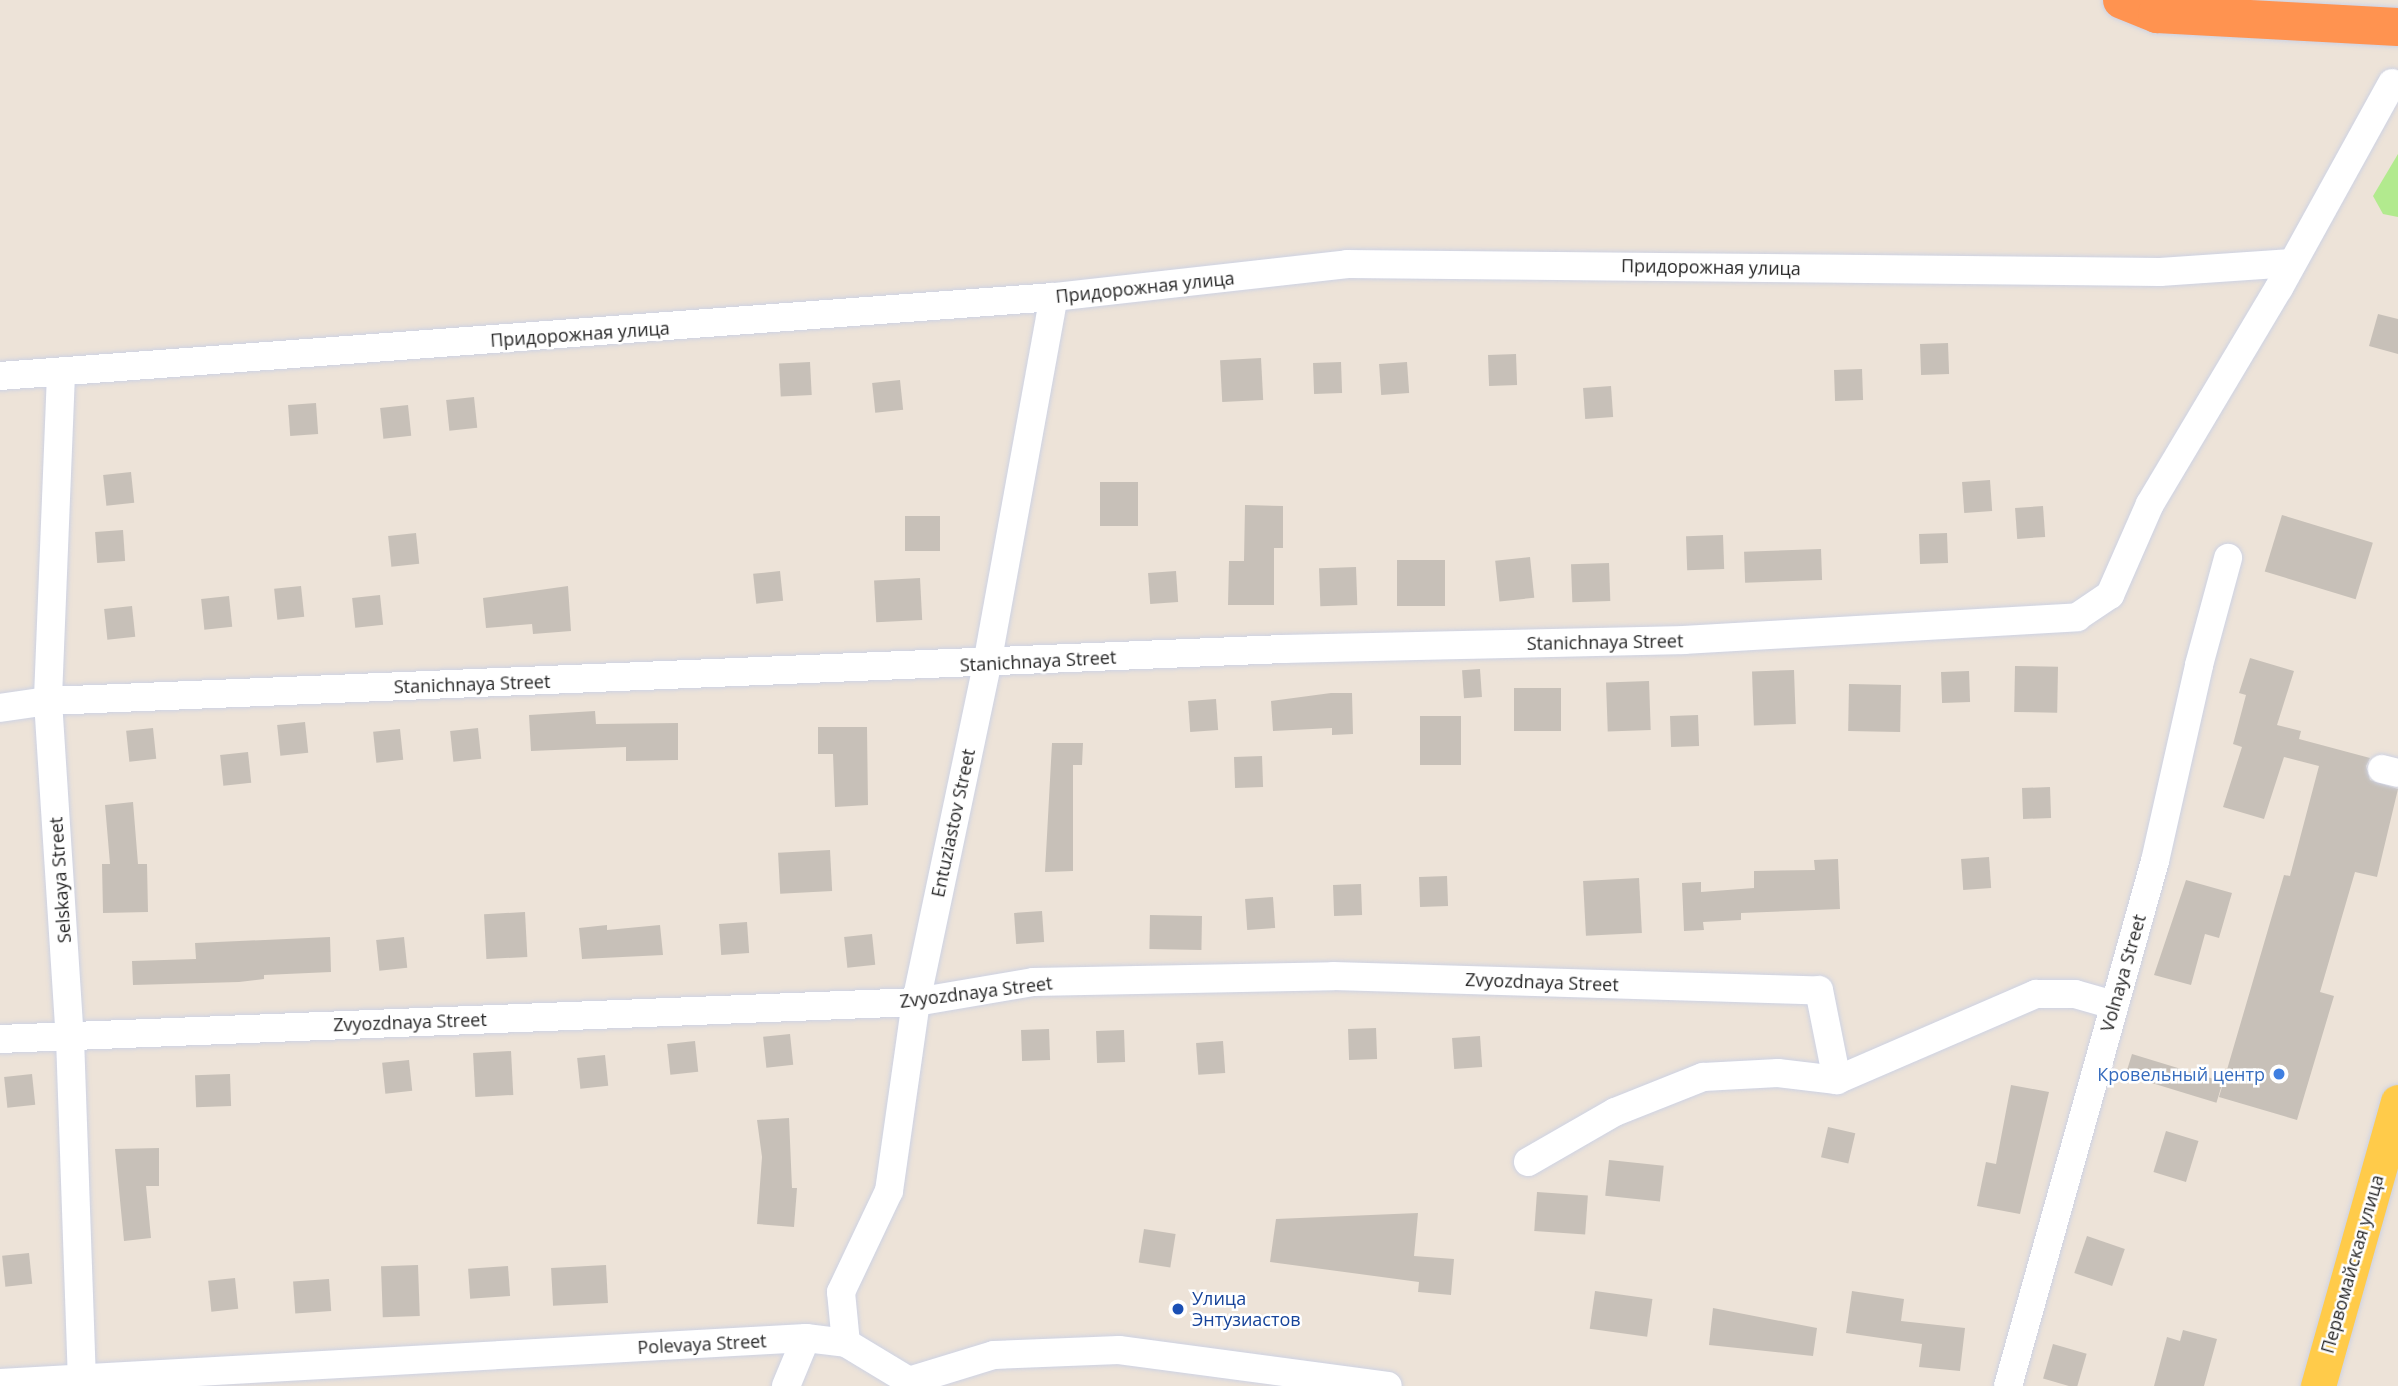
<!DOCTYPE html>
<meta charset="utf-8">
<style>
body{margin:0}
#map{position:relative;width:2398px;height:1386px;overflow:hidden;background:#ede3d8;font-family:"Open Sans",sans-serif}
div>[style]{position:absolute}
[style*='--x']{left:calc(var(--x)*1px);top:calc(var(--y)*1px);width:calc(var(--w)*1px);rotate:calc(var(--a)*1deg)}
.green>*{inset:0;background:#b2ea8e}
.building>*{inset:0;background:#c7c0b8;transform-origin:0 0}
.roads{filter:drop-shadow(0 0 2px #cdd2e3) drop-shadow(0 0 2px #cdd2e3)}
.minor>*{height:28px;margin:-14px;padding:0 14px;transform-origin:14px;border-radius:14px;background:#fff}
.major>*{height:35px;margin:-17.5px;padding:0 17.5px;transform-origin:17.5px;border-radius:17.5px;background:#ffcb4a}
.highway>*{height:38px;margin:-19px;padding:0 19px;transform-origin:19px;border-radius:19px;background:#ff9350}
.dots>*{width:19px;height:19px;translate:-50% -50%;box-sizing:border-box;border:4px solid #fff;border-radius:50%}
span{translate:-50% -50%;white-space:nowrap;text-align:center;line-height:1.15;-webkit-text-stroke:5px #fff;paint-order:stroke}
.street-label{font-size:18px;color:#282828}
.shop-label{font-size:18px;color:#366cbe}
.right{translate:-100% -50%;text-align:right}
.transit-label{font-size:18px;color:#164399}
.left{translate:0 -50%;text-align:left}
</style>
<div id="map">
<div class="green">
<i style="clip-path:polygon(2398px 154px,2398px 217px,2383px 214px,2373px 196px)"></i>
</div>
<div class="building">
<i style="clip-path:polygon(2378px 314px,2398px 319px,2398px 354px,2369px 346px)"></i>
<i style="left:1948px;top:343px;width:31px;height:28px;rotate:88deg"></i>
<i style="left:1516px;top:354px;width:31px;height:28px;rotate:88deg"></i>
<i style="left:1261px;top:358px;width:42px;height:41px;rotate:87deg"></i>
<i style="left:810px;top:362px;width:33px;height:31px;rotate:87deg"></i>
<i style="left:1341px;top:362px;width:31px;height:28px;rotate:88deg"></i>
<i style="left:1407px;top:362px;width:31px;height:28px;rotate:86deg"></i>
<i style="left:1862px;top:369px;width:31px;height:28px;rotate:88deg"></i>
<i style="left:900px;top:380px;width:30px;height:28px;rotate:84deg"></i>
<i style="left:1611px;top:386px;width:31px;height:28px;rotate:86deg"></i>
<i style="left:474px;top:397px;width:31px;height:28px;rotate:84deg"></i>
<i style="left:316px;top:403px;width:31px;height:28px;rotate:86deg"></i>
<i style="left:408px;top:405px;width:31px;height:28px;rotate:84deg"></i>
<i style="left:131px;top:472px;width:31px;height:28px;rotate:84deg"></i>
<i style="left:1990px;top:480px;width:31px;height:28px;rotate:86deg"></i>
<i style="left:1138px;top:482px;width:44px;height:38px;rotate:90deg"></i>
<i style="clip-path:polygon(1245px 505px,1283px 506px,1283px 548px,1274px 548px,1274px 605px,1228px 605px,1229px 561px,1244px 561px)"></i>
<i style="left:2043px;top:506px;width:31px;height:28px;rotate:86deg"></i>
<i style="left:2282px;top:515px;width:95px;height:59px;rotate:17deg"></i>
<i style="left:905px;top:516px;width:35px;height:35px"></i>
<i style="left:123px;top:530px;width:31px;height:28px;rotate:86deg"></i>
<i style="left:416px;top:533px;width:31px;height:28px;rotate:84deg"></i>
<i style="left:1947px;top:533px;width:30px;height:28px;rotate:88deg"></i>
<i style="left:1723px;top:535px;width:34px;height:37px;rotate:88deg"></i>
<i style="left:1821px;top:549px;width:31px;height:77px;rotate:88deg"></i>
<i style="left:1530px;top:557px;width:41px;height:35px;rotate:84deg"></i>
<i style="left:1445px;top:560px;width:46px;height:48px;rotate:90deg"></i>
<i style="left:1609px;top:563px;width:38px;height:38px;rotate:88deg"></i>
<i style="left:1356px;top:567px;width:38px;height:37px;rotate:88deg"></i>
<i style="left:780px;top:571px;width:30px;height:27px;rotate:84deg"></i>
<i style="left:1176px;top:571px;width:31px;height:28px;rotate:86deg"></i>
<i style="left:920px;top:578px;width:42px;height:46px;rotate:87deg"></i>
<i style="left:301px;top:586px;width:31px;height:27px;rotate:84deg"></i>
<i style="clip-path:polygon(568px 586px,571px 631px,533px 634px,532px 624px,486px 628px,483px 598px)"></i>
<i style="left:380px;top:595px;width:30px;height:28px;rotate:84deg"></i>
<i style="left:229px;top:596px;width:31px;height:28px;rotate:84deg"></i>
<i style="left:132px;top:606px;width:31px;height:28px;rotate:84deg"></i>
<i style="clip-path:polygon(2250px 658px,2294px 671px,2277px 725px,2301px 731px,2299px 739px,2370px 758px,2366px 766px,2370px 780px,2398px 789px,2377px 877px,2355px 872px,2320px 992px,2334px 996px,2297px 1120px,2219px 1097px,2284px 875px,2290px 876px,2319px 766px,2284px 757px,2264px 819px,2223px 807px,2242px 747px,2233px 744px,2246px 695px,2239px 693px)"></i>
<i style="left:2015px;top:666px;width:43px;height:46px;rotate:1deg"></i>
<i style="left:1480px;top:669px;width:28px;height:18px;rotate:86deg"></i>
<i style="left:1794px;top:670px;width:54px;height:42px;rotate:88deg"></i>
<i style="left:1969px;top:671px;width:31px;height:28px;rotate:88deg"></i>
<i style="left:1649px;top:681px;width:49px;height:43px;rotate:88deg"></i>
<i style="left:1849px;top:684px;width:52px;height:47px;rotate:1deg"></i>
<i style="left:1561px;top:688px;width:43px;height:47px;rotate:90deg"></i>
<i style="clip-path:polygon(1331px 693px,1352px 693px,1353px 734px,1332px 735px,1332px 728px,1273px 731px,1271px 701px)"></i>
<i style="left:1216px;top:699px;width:31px;height:28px;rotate:86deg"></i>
<i style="clip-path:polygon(595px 711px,596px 724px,678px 723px,678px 760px,626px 761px,626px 747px,531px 751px,529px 715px)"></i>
<i style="left:1698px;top:715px;width:31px;height:28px;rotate:88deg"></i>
<i style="left:1420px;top:716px;width:41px;height:49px"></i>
<i style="left:305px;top:722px;width:31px;height:28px;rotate:84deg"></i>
<i style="clip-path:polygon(818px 727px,867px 727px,868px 805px,835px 807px,833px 754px,818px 754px)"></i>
<i style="left:153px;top:728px;width:31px;height:27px;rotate:84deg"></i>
<i style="left:478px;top:728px;width:31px;height:28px;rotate:84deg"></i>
<i style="left:400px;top:729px;width:31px;height:27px;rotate:84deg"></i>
<i style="clip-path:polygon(1052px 743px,1083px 743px,1082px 765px,1073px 765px,1073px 871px,1045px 872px)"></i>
<i style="left:248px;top:752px;width:31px;height:28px;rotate:84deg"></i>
<i style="left:1262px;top:756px;width:31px;height:28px;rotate:88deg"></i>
<i style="left:2050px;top:787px;width:31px;height:28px;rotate:88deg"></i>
<i style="clip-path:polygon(133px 802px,138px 864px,147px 864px,148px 912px,103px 913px,102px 864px,110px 864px,105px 805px)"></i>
<i style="left:830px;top:850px;width:41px;height:52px;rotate:87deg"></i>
<i style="left:1989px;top:857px;width:31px;height:28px;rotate:86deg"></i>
<i style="clip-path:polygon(1838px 859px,1840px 909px,1741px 913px,1741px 920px,1703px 922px,1704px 930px,1684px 931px,1682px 883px,1701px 882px,1701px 892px,1754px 888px,1754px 871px,1815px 870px,1814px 860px)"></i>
<i style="left:1447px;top:876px;width:30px;height:28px;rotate:88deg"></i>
<i style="left:1639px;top:878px;width:55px;height:56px;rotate:87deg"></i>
<i style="clip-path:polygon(2186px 880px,2232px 893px,2219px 938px,2205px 934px,2191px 985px,2154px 975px)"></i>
<i style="left:1361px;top:884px;width:31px;height:28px;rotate:88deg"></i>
<i style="left:1273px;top:897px;width:31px;height:28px;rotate:86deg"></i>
<i style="left:1042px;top:911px;width:31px;height:28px;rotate:86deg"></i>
<i style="left:525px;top:912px;width:45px;height:41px;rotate:87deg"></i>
<i style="left:1150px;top:915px;width:52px;height:34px;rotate:1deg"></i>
<i style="left:747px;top:922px;width:31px;height:28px;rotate:86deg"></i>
<i style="clip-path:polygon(607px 925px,607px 930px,660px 925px,663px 955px,582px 959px,579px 928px)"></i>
<i style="left:872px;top:934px;width:31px;height:28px;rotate:84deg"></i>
<i style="clip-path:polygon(330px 937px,331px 972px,264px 975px,264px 979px,239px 982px,133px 985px,132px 961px,196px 959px,195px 943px)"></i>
<i style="left:404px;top:937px;width:31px;height:28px;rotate:84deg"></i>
<i style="left:1376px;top:1028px;width:31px;height:28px;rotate:88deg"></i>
<i style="left:1049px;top:1029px;width:31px;height:28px;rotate:88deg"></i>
<i style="left:1124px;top:1030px;width:32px;height:28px;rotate:88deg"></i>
<i style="left:790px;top:1034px;width:31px;height:27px;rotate:84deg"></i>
<i style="left:1480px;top:1036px;width:31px;height:28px;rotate:86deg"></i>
<i style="left:695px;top:1041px;width:31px;height:28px;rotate:84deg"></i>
<i style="left:1223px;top:1041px;width:32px;height:27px;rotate:86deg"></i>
<i style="left:511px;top:1051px;width:44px;height:38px;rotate:87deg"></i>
<i style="left:2132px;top:1054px;width:95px;height:22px;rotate:17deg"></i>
<i style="left:605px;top:1055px;width:31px;height:28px;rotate:84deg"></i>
<i style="left:409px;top:1060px;width:31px;height:27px;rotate:84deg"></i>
<i style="left:32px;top:1074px;width:31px;height:28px;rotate:84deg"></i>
<i style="left:230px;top:1074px;width:32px;height:35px;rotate:88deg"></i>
<i style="clip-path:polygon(2011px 1085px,2049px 1092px,2020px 1214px,1977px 1206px,1986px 1162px,1996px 1164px)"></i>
<i style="clip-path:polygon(789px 1118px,792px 1188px,797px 1188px,794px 1227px,757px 1224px,762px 1157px,757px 1120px)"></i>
<i style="left:1828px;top:1127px;width:28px;height:31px;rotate:13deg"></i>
<i style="left:2166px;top:1131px;width:34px;height:43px;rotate:17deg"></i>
<i style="clip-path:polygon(159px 1148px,159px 1186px,146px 1186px,151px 1238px,124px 1241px,115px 1149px)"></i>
<i style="left:1609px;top:1160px;width:55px;height:36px;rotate:6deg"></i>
<i style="left:1537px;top:1192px;width:51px;height:39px;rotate:4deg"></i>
<i style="clip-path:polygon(1418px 1213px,1414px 1256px,1454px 1259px,1451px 1295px,1418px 1292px,1419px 1282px,1270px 1262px,1276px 1219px)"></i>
<i style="left:1144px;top:1229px;width:32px;height:34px;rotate:9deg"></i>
<i style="left:2087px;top:1236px;width:40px;height:39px;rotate:19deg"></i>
<i style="left:29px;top:1253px;width:31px;height:27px;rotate:84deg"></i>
<i style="left:418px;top:1265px;width:51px;height:37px;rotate:88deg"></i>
<i style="left:606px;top:1265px;width:38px;height:55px;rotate:87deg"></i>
<i style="left:508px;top:1266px;width:30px;height:40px;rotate:86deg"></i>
<i style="left:235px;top:1278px;width:31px;height:27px;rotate:84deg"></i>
<i style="left:329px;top:1279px;width:32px;height:36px;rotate:86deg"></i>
<i style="left:1595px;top:1291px;width:58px;height:38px;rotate:8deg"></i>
<i style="clip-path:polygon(1852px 1291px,1904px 1299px,1901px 1321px,1965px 1328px,1960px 1371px,1919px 1367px,1922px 1344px,1846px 1333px)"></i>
<i style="clip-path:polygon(1713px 1308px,1817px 1328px,1813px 1356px,1709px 1345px)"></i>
<i style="clip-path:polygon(2183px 1330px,2217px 1339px,2204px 1386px,2154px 1386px,2167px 1337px,2180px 1341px)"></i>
<i style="left:2053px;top:1344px;width:35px;height:36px;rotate:16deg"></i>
</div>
<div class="roads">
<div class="minor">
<i style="--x:61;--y:374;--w:327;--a:92.3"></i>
<i style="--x:48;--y:701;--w:338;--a:86.3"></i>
<i style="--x:70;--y:1038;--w:348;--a:88"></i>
<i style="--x:0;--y:376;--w:1057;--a:-4.29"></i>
<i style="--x:1054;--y:297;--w:295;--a:-6.4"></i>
<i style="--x:1347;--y:264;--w:813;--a:0.56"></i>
<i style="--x:2160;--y:272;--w:132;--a:-3.9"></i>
<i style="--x:0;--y:708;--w:49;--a:-8.3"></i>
<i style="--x:48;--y:701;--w:1238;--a:-2.41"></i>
<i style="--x:1285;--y:649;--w:399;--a:-1.3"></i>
<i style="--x:1684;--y:640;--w:394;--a:-3.3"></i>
<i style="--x:2077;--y:617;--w:40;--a:-34"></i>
<i style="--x:2110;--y:595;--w:99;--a:-66.3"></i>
<i style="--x:2150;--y:504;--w:252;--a:-59.2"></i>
<i style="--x:2279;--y:288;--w:234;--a:-61.1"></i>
<i style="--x:2382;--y:769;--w:16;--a:14"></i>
<i style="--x:0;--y:1039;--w:917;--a:-2.31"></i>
<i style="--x:916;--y:1002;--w:119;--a:-9.7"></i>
<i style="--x:1033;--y:982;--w:300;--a:-1.1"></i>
<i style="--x:1333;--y:976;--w:486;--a:1.7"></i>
<i style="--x:1819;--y:990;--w:92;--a:78.7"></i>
<i style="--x:1528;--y:1162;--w:100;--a:-29.9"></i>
<i style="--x:1615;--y:1112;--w:95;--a:-21.7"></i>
<i style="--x:1703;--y:1077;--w:75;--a:-3.1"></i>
<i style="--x:1778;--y:1073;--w:59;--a:6.8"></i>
<i style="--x:1837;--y:1080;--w:217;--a:-23.4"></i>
<i style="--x:2036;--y:994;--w:39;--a:0"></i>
<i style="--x:2075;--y:994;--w:41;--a:15.8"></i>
<i style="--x:846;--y:1343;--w:51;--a:-95.6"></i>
<i style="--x:841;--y:1292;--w:112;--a:-64.6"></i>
<i style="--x:889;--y:1191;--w:191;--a:-81.9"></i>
<i style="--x:916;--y:1002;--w:345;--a:-78.1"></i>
<i style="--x:987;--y:664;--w:373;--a:-79.7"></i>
<i style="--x:0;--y:1383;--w:807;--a:-3.2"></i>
<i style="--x:806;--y:1338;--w:40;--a:7.1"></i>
<i style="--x:846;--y:1343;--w:74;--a:31.1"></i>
<i style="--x:909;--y:1381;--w:89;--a:-17"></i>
<i style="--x:994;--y:1355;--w:125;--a:-2.3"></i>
<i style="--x:1119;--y:1350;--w:271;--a:7.6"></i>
<i style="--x:786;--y:1386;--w:52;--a:-67.4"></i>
<i style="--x:2008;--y:1386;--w:545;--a:-74.36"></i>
<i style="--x:2155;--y:861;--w:201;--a:-77.3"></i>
<i style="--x:2199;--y:665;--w:111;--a:-74.8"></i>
</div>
<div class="major">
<i style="--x:2318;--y:1386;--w:295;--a:-74.3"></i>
</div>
<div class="highway">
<i style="--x:2122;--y:0;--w:38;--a:22"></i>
<i style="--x:2157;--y:14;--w:241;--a:3.1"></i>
</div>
</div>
<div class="dots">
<i style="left:2279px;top:1074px;background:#3f7fe0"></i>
<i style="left:1178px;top:1309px;background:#1a4fb4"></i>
</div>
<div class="street-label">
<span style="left:1711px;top:267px;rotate:1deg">Придорожная улица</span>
<span style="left:1145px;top:287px;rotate:-6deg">Придорожная улица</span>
<span style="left:580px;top:334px;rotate:-4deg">Придорожная улица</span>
<span style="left:1605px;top:642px;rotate:-1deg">Stanichnaya Street</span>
<span style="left:1038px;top:661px;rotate:-3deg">Stanichnaya Street</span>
<span style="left:472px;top:684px;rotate:-2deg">Stanichnaya Street</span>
<span style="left:953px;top:823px;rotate:-78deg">Entuziastov Street</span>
<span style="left:60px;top:880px;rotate:-94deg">Selskaya Street</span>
<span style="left:2123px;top:973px;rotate:-74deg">Volnaya Street</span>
<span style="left:1542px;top:982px;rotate:2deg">Zvyozdnaya Street</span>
<span style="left:976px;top:992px;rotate:-7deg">Zvyozdnaya Street</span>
<span style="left:410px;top:1022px;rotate:-2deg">Zvyozdnaya Street</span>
<span style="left:2352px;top:1264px;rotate:-74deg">Первомайская улица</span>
<span style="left:702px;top:1344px;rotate:-3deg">Polevaya Street</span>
</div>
<div class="shop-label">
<span class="right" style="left:2265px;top:1074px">Кровельный центр</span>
</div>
<div class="transit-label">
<span class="left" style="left:1192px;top:1309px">Улица<br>Энтузиастов</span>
</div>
</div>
